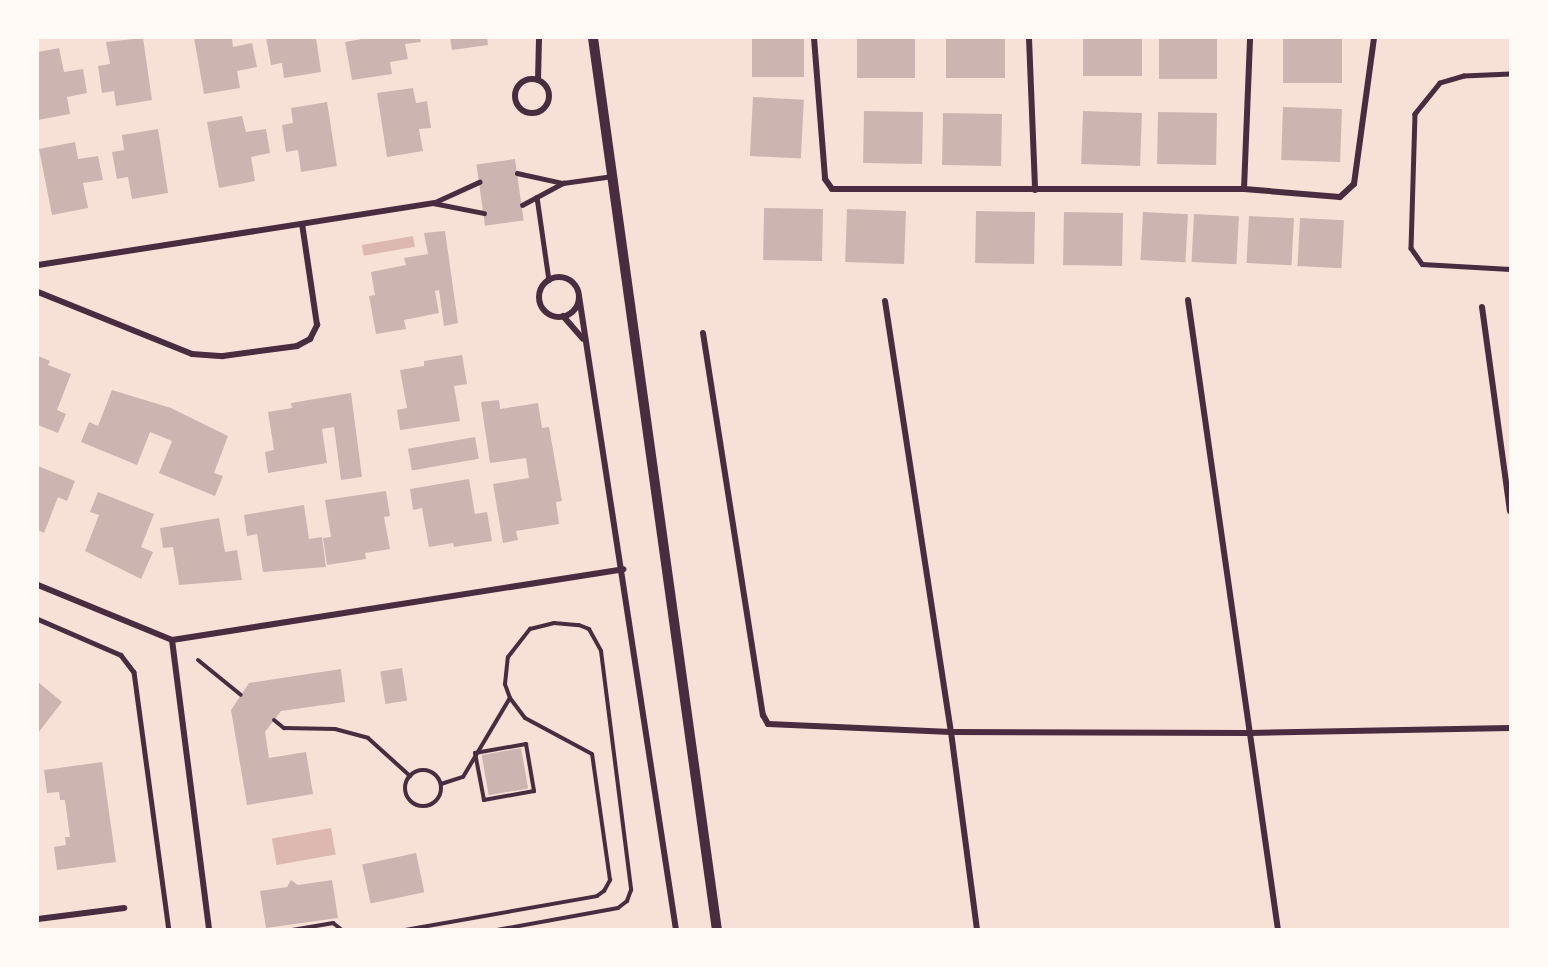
<!DOCTYPE html>
<style>
body{margin:0}
#map{position:relative;width:1548px;height:967px;overflow:hidden;background:#f7e1d7;font-family:"Golos Text",sans-serif}
div>[style]{position:absolute}
[style*='--x']{left:calc(var(--x)*1px);top:calc(var(--y)*1px);width:calc(var(--w)*1px);rotate:calc(var(--a)*1deg)}
.water>*{inset:0;background:#dcb8b0;transform-origin:0 0}
.building>*{inset:0;background:#ccb4b1;transform-origin:0 0}
.path>*{height:4px;margin:-2px;padding:0 2px;transform-origin:2px;border-radius:2px;background:#4a2c40}
.path>.ring{margin:-2px;padding:0;box-sizing:content-box;background:none;border:4px solid #4a2c40;border-radius:50%}
.service>*{height:4.5px;margin:-2.25px;padding:0 2.25px;transform-origin:2.25px;border-radius:2.25px;background:#4a2c40}
.minor>*{height:6px;margin:-3px;padding:0 3px;transform-origin:3px;border-radius:3px;background:#4a2c40}
.minor>.ring{margin:-3px;padding:0;box-sizing:content-box;background:none;border:6px solid #4a2c40;border-radius:50%}
.tertiary>*{height:10px;margin:-5px;padding:0 5px;transform-origin:5px;border-radius:5px;background:#4a2c40}
span{translate:-50% -50%;white-space:nowrap;text-align:center;line-height:1.15;-webkit-text-stroke:4.5px #fffaf5;paint-order:stroke}
.frame{position:absolute;inset:0;border:39px solid #fffaf5;pointer-events:none}
</style>
<div id="map">
<div class="water">
<i style="left:413px;top:236px;width:11px;height:52px;rotate:80deg"></i>
<i style="left:331px;top:828px;width:27px;height:60px;rotate:80deg"></i>
</div>
<div class="building">
<i style="clip-path:polygon(143px 38px,152px 100px,116px 106px,114px 91px,102px 93px,98px 66px,110px 64px,106px 42px)"></i>
<i style="clip-path:polygon(194px 38px,232px 38px,233px 47px,252px 43px,257px 67px,237px 71px,240px 88px,204px 94px)"></i>
<i style="clip-path:polygon(266px 38px,316px 38px,321px 72px,284px 78px,282px 63px,271px 65px)"></i>
<i style="clip-path:polygon(367px 38px,420px 38px,421px 42px,405px 44px,408px 59px,390px 62px,392px 74px,352px 80px,345px 42px)"></i>
<i style="clip-path:polygon(450px 38px,487px 38px,488px 45px,452px 50px)"></i>
<i style="left:752px;top:38px;width:52px;height:39px"></i>
<i style="left:857px;top:38px;width:58px;height:40px"></i>
<i style="left:946px;top:38px;width:59px;height:40px"></i>
<i style="left:1083px;top:38px;width:59px;height:38px"></i>
<i style="left:1159px;top:38px;width:58px;height:41px"></i>
<i style="left:1283px;top:38px;width:59px;height:45px"></i>
<i style="clip-path:polygon(59px 48px,64px 72px,83px 69px,87px 93px,67px 97px,70px 114px,38px 120px,38px 52px)"></i>
<i style="clip-path:polygon(413px 88px,416px 103px,427px 101px,431px 128px,419px 129px,423px 151px,387px 157px,377px 93px)"></i>
<i style="left:753px;top:97px;width:51px;height:59px;rotate:3deg"></i>
<i style="clip-path:polygon(327px 102px,337px 166px,301px 172px,298px 150px,286px 152px,282px 125px,293px 123px,291px 108px)"></i>
<i style="left:1283px;top:107px;width:59px;height:53px;rotate:2deg"></i>
<i style="left:864px;top:111px;width:59px;height:52px;rotate:1deg"></i>
<i style="left:1083px;top:111px;width:59px;height:53px;rotate:2deg"></i>
<i style="left:1158px;top:112px;width:59px;height:52px;rotate:1deg"></i>
<i style="left:943px;top:113px;width:59px;height:52px;rotate:1deg"></i>
<i style="clip-path:polygon(242px 116px,246px 132px,266px 129px,270px 153px,251px 157px,255px 181px,219px 188px,207px 122px)"></i>
<i style="clip-path:polygon(158px 129px,168px 193px,132px 199px,128px 177px,117px 179px,112px 152px,124px 150px,122px 135px)"></i>
<i style="clip-path:polygon(75px 142px,78px 159px,98px 156px,103px 180px,83px 183px,88px 208px,52px 215px,39px 149px)"></i>
<i style="left:515px;top:159px;width:62px;height:39px;rotate:82deg"></i>
<i style="left:764px;top:208px;width:59px;height:52px;rotate:1deg"></i>
<i style="left:847px;top:209px;width:59px;height:53px;rotate:2deg"></i>
<i style="left:976px;top:211px;width:59px;height:52px;rotate:1deg"></i>
<i style="left:1064px;top:212px;width:59px;height:53px;rotate:1deg"></i>
<i style="left:1143px;top:212px;width:45px;height:48px;rotate:3deg"></i>
<i style="left:1194px;top:214px;width:45px;height:48px;rotate:3deg"></i>
<i style="left:1249px;top:216px;width:45px;height:47px;rotate:3deg"></i>
<i style="left:1300px;top:218px;width:44px;height:48px;rotate:3deg"></i>
<i style="clip-path:polygon(445px 231px,458px 323px,444px 326px,439px 290px,435px 291px,439px 313px,404px 320px,406px 329px,376px 334px,369px 296px,375px 295px,371px 272px,406px 265px,404px 258px,428px 254px,424px 233px)"></i>
<i style="clip-path:polygon(462px 355px,467px 384px,454px 386px,460px 421px,400px 430px,397px 410px,407px 408px,400px 370px,424px 366px,424px 361px)"></i>
<i style="clip-path:polygon(38px 356px,50px 361px,48px 365px,71px 374px,57px 410px,66px 414px,58px 433px,38px 425px)"></i>
<i style="clip-path:polygon(112px 390px,171px 408px,228px 436px,214px 473px,223px 476px,215px 496px,159px 473px,172px 441px,160px 436px,150px 432px,137px 465px,81px 442px,89px 422px,98px 426px)"></i>
<i style="clip-path:polygon(351px 393px,362px 477px,341px 480px,334px 427px,322px 429px,327px 463px,268px 473px,265px 452px,274px 450px,268px 412px,292px 408px,291px 403px)"></i>
<i style="clip-path:polygon(499px 400px,500px 409px,538px 403px,542px 428px,549px 427px,562px 501px,556px 502px,559px 524px,516px 531px,518px 540px,503px 543px,493px 484px,529px 478px,526px 458px,490px 463px,481px 402px)"></i>
<i style="left:475px;top:437px;width:22px;height:68px;rotate:80deg"></i>
<i style="clip-path:polygon(38px 466px,75px 481px,67px 501px,58px 497px,44px 533px,38px 530px)"></i>
<i style="clip-path:polygon(469px 479px,475px 514px,487px 512px,492px 541px,454px 547px,453px 543px,429px 547px,422px 508px,413px 510px,410px 489px)"></i>
<i style="clip-path:polygon(386px 491px,390px 516px,384px 517px,390px 549px,365px 553px,366px 559px,327px 565px,323px 538px,331px 537px,325px 500px)"></i>
<i style="clip-path:polygon(98px 492px,154px 514px,141px 547px,153px 552px,141px 579px,85px 551px,99px 515px,90px 512px)"></i>
<i style="clip-path:polygon(304px 505px,309px 539px,322px 537px,326px 567px,263px 572px,257px 534px,247px 536px,244px 515px)"></i>
<i style="clip-path:polygon(219px 518px,225px 552px,237px 550px,242px 580px,179px 585px,173px 547px,163px 548px,160px 528px)"></i>
<i style="left:402px;top:668px;width:33px;height:22px;rotate:81deg"></i>
<i style="clip-path:polygon(341px 669px,345px 702px,281px 711px,265px 732px,269px 758px,306px 752px,313px 794px,247px 805px,231px 710px,249px 683px)"></i>
<i style="clip-path:polygon(38px 682px,62px 702px,38px 733px)"></i>
<i style="left:521px;top:748px;width:41px;height:40px;rotate:80deg"></i>
<i style="clip-path:polygon(102px 762px,116px 862px,57px 870px,54px 847px,66px 845px,65px 837px,70px 837px,65px 800px,60px 800px,59px 792px,47px 793px,44px 770px)"></i>
<i style="left:416px;top:853px;width:40px;height:55px;rotate:78deg"></i>
<i style="clip-path:polygon(291px 880px,298px 885px,332px 880px,338px 918px,266px 928px,260px 891px,287px 887px)"></i>
</div>
<div class="path">
<i style="--x:198;--y:660;--w:55;--a:39.1"></i>
<i style="--x:274;--y:720;--w:13;--a:39"></i>
<i style="--x:284;--y:728;--w:51;--a:1.1"></i>
<i style="--x:335;--y:729;--w:34;--a:15"></i>
<i style="--x:368;--y:738;--w:57;--a:42.1"></i>
<i style="--x:526;--y:744;--w:48;--a:80.3"></i>
<i style="--x:534;--y:791;--w:51;--a:169.8"></i>
<i style="--x:484;--y:800;--w:48;--a:-100.8"></i>
<i style="--x:475;--y:753;--w:52;--a:-10"></i>
<i class="ring" style="left:405px;top:770px;width:32px;height:32px"></i>
<i style="--x:441;--y:784;--w:23;--a:-18"></i>
<i style="--x:463;--y:777;--w:92;--a:-59.3"></i>
<i style="--x:292;--y:930;--w:42;--a:-9.7"></i>
<i style="--x:333;--y:923;--w:11;--a:38"></i>
<i style="--x:405;--y:930;--w:195;--a:-10"></i>
<i style="--x:597;--y:896;--w:9;--a:-36"></i>
<i style="--x:604;--y:891;--w:13;--a:-61"></i>
<i style="--x:610;--y:880;--w:127;--a:-98.1"></i>
<i style="--x:592;--y:754;--w:76;--a:-151.8"></i>
<i style="--x:525;--y:718;--w:25;--a:-127"></i>
<i style="--x:510;--y:698;--w:15;--a:-110"></i>
<i style="--x:505;--y:684;--w:27;--a:-84"></i>
<i style="--x:508;--y:657;--w:36;--a:-52"></i>
<i style="--x:530;--y:629;--w:25;--a:-14"></i>
<i style="--x:554;--y:623;--w:25;--a:5"></i>
<i style="--x:579;--y:625;--w:11;--a:22"></i>
<i style="--x:589;--y:629;--w:25;--a:61"></i>
<i style="--x:601;--y:651;--w:241;--a:82.8"></i>
<i style="--x:631;--y:890;--w:12;--a:110"></i>
<i style="--x:627;--y:901;--w:11;--a:142"></i>
<i style="--x:618;--y:908;--w:123;--a:169.7"></i>
</div>
<div class="service">
<i style="--x:1510;--y:74;--w:46;--a:177.5"></i>
<i style="--x:1464;--y:76;--w:25;--a:164"></i>
<i style="--x:1440;--y:83;--w:40;--a:129"></i>
<i style="--x:1415;--y:114;--w:134;--a:91.7"></i>
<i style="--x:1411;--y:248;--w:19;--a:55"></i>
<i style="--x:1422;--y:264;--w:88;--a:3.3"></i>
<i style="--x:517;--y:173;--w:47;--a:12.3"></i>
<i style="--x:537;--y:197;--w:84;--a:81.8"></i>
<i style="--x:433;--y:203;--w:52;--a:11.1"></i>
<i style="--x:433;--y:203;--w:51;--a:-24.5"></i>
<i style="--x:522;--y:205;--w:47;--a:-28.2"></i>
<i style="--x:563;--y:183;--w:50;--a:-8"></i>
<i style="--x:38;--y:619;--w:90;--a:23.4"></i>
<i style="--x:121;--y:655;--w:21;--a:53"></i>
<i style="--x:134;--y:672;--w:260;--a:82.3"></i>
</div>
<div class="minor">
<i style="--x:814;--y:38;--w:141;--a:85.5"></i>
<i style="--x:825;--y:179;--w:12;--a:55"></i>
<i style="--x:832;--y:189;--w:412;--a:0"></i>
<i style="--x:1244;--y:189;--w:96;--a:4.8"></i>
<i style="--x:1340;--y:197;--w:19;--a:-43"></i>
<i style="--x:1354;--y:184;--w:147;--a:-82.2"></i>
<i style="--x:1029;--y:38;--w:152;--a:87.7"></i>
<i class="ring" style="left:515px;top:79px;width:28px;height:28px"></i>
<i style="--x:538;--y:80;--w:42;--a:-88.6"></i>
<i style="--x:1244;--y:189;--w:151;--a:-87.7"></i>
<i style="--x:38;--y:265;--w:400;--a:-8.9"></i>
<i class="ring" style="left:539px;top:277px;width:34px;height:34px"></i>
<i style="--x:38;--y:292;--w:166;--a:21.9"></i>
<i style="--x:192;--y:354;--w:31;--a:4"></i>
<i style="--x:223;--y:356;--w:75;--a:-7.7"></i>
<i style="--x:297;--y:346;--w:15;--a:-28"></i>
<i style="--x:310;--y:339;--w:16;--a:-63"></i>
<i style="--x:317;--y:325;--w:102;--a:-98.4"></i>
<i style="--x:579;--y:296;--w:641;--a:81.3"></i>
<i style="--x:1188;--y:300;--w:636;--a:81.87"></i>
<i style="--x:885;--y:301;--w:436;--a:81.3"></i>
<i style="--x:951;--y:732;--w:200;--a:82.5"></i>
<i style="--x:1482;--y:307;--w:206;--a:82.2"></i>
<i style="--x:563;--y:316;--w:30;--a:49"></i>
<i style="--x:703;--y:333;--w:387;--a:81.1"></i>
<i style="--x:763;--y:715;--w:10;--a:61"></i>
<i style="--x:768;--y:724;--w:183;--a:2.5"></i>
<i style="--x:951;--y:732;--w:299;--a:0.2"></i>
<i style="--x:1250;--y:733;--w:260;--a:-1.1"></i>
<i style="--x:38;--y:585;--w:145;--a:22.3"></i>
<i style="--x:172;--y:640;--w:457;--a:-8.9"></i>
<i style="--x:172;--y:640;--w:292;--a:82.7"></i>
<i style="--x:38;--y:919;--w:87;--a:-7.3"></i>
</div>
<div class="tertiary">
<i style="--x:593;--y:38;--w:901;--a:82.09"></i>
</div>
<div class="frame"></div>
</div>
